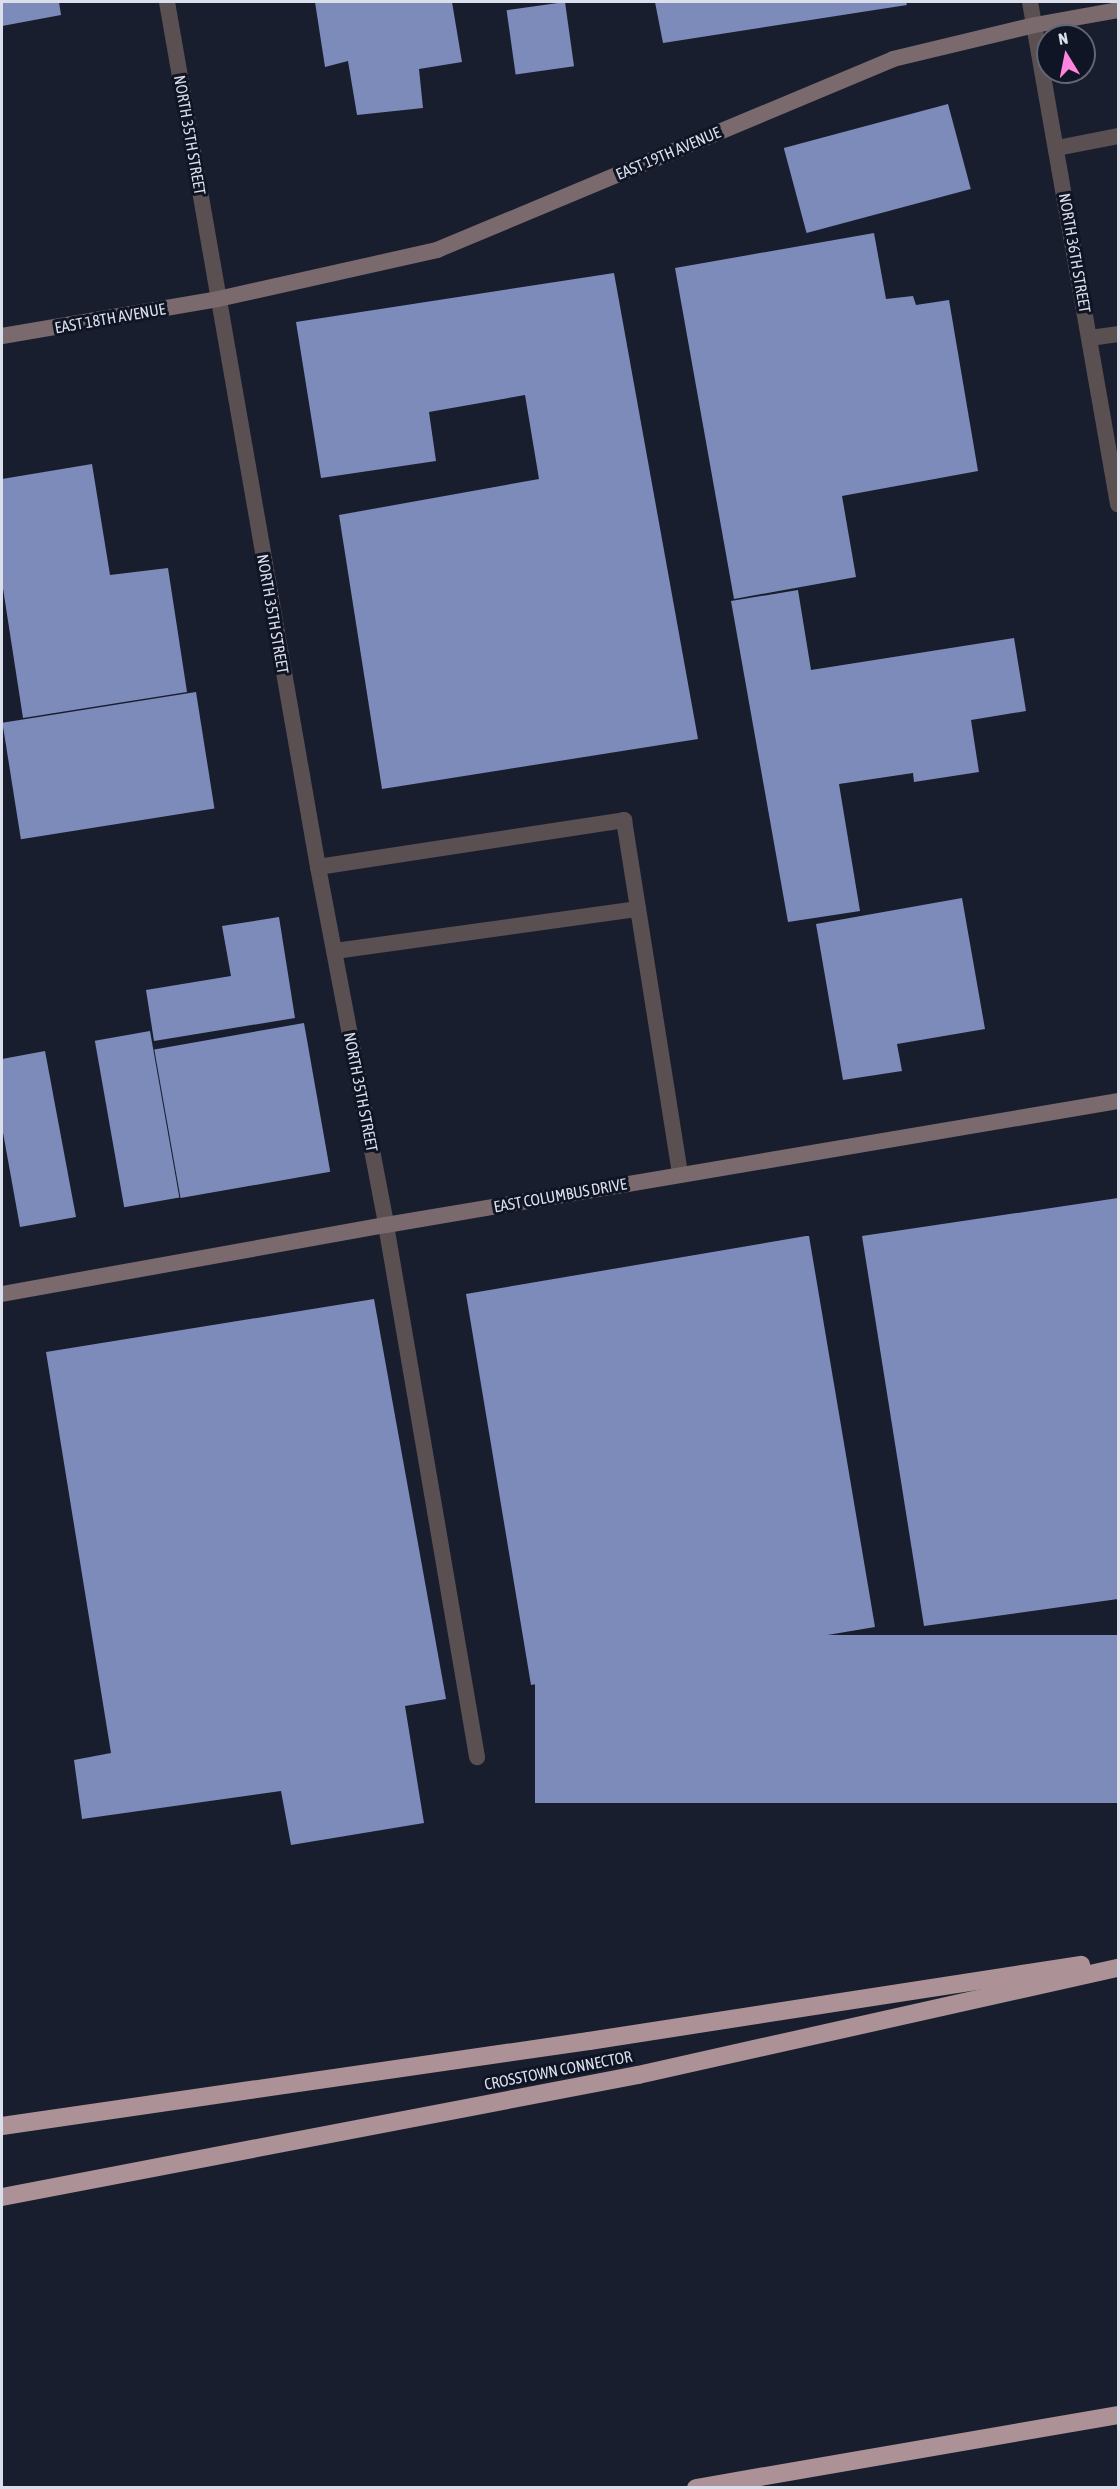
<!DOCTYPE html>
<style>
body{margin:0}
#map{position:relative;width:1120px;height:2489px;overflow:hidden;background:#191e2f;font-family:"Asap Condensed",sans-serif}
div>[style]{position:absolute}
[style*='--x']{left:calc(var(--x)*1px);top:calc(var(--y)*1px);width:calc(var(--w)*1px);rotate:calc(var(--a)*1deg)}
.building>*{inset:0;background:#7d8bba;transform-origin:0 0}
.service>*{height:16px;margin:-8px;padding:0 8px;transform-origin:8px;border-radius:8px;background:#5a4f51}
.minor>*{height:16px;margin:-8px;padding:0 8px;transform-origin:8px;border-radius:8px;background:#5a4f51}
.secondary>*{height:16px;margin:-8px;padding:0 8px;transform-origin:8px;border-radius:8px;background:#7b6a6d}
.motorway>*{height:18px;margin:-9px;padding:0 9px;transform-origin:9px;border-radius:9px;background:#ac9196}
span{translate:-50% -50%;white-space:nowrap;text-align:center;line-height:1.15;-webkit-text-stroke:6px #101525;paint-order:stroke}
.street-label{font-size:16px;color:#dbdfeb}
.frame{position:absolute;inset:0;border:3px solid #dbdfeb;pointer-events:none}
.north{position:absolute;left:1036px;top:24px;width:60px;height:60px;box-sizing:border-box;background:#101525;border:2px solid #616674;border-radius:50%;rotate:350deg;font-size:16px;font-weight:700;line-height:24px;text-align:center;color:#dbdfeb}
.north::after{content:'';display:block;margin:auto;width:21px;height:27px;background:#ff85df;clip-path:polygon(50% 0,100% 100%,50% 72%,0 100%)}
</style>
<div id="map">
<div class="building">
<i style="clip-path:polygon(2px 2px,59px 2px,61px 15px,2px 26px)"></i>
<i style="clip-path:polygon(315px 2px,452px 2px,462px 62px,419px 69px,423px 108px,357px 115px,348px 61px,325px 67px)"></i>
<i style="left:565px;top:2px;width:65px;height:59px;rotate:82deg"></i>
<i style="clip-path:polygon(655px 2px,906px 2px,907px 5px,663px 43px)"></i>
<i style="left:948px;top:104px;width:88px;height:170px;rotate:75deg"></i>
<i style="clip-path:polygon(874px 233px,886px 299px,913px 296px,916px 305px,949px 300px,978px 471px,842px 496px,856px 577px,734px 599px,675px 268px)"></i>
<i style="clip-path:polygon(614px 273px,698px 739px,382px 789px,339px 515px,539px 479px,525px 395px,429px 412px,436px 461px,321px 478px,296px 322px)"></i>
<i style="clip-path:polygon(92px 464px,110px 575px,168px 568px,187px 692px,23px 718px,2px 582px,2px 479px)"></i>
<i style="clip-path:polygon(798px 590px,811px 670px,1014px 638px,1026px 711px,971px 720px,979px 772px,914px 782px,913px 773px,839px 784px,860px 911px,788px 922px,731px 601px)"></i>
<i style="left:196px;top:692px;width:118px;height:196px;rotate:81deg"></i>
<i style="clip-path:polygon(962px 898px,985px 1029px,897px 1044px,902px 1071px,843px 1080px,816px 924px)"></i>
<i style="clip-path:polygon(279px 917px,295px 1018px,154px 1041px,146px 990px,231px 976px,222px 926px)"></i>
<i style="left:304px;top:1023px;width:151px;height:152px;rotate:80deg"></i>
<i style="left:150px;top:1031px;width:169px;height:56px;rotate:80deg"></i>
<i style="clip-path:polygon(45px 1051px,76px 1217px,20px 1227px,2px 1127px,2px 1059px)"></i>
<i style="clip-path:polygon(1118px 1198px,1118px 1599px,924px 1626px,862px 1236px)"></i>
<i style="clip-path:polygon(806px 1236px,809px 1236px,875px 1627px,531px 1685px,466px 1294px)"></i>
<i style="clip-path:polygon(374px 1299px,446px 1699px,405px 1706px,424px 1823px,291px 1845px,281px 1791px,82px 1819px,74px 1760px,111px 1753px,46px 1352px)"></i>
<i style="left:1118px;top:1635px;width:168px;height:583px;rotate:90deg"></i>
</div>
<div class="service">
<i style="--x:1057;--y:148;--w:62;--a:-11.1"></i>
<i style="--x:1090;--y:338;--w:28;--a:-8"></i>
<i style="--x:318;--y:867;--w:310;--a:-8.7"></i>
<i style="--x:624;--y:820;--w:359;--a:81"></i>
<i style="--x:335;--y:951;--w:306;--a:-7.9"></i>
<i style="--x:386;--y:1225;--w:540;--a:80.29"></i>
</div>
<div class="minor">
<i style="--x:167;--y:2;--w:878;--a:80.1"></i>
<i style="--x:318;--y:867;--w:364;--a:79.2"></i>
<i style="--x:1030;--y:2;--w:510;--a:80.06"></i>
</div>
<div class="secondary">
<i style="--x:2;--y:336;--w:219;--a:-9.7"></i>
<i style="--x:218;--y:299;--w:224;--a:-12.6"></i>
<i style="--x:437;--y:250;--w:494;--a:-22.7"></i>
<i style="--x:893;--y:59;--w:146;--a:-13.5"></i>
<i style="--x:1035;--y:25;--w:84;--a:-10.2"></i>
<i style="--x:2;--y:1294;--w:390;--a:-10.2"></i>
<i style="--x:386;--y:1225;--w:742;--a:-9.61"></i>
</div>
<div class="motorway">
<i style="--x:2;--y:2126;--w:593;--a:-8.24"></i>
<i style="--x:589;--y:2041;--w:498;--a:-8.8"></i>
<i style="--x:2;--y:2197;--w:648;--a:-10.86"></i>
<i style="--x:638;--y:2075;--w:492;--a:-12.6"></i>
<i style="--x:696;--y:2488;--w:428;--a:-9.8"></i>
</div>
<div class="street-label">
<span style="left:190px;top:135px;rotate:80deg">NORTH 35TH STREET</span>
<span style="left:668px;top:153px;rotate:-23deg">EAST 19TH AVENUE</span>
<span style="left:1075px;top:253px;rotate:80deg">NORTH 36TH STREET</span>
<span style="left:110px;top:318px;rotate:-10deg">EAST 18TH AVENUE</span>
<span style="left:273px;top:614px;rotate:80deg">NORTH 35TH STREET</span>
<span style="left:361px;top:1092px;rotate:79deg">NORTH 35TH STREET</span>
<span style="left:560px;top:1195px;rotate:-10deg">EAST COLUMBUS DRIVE</span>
<span style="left:558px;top:2070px;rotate:-11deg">CROSSTOWN CONNECTOR</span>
</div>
<div class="frame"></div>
<div class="north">N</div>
</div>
